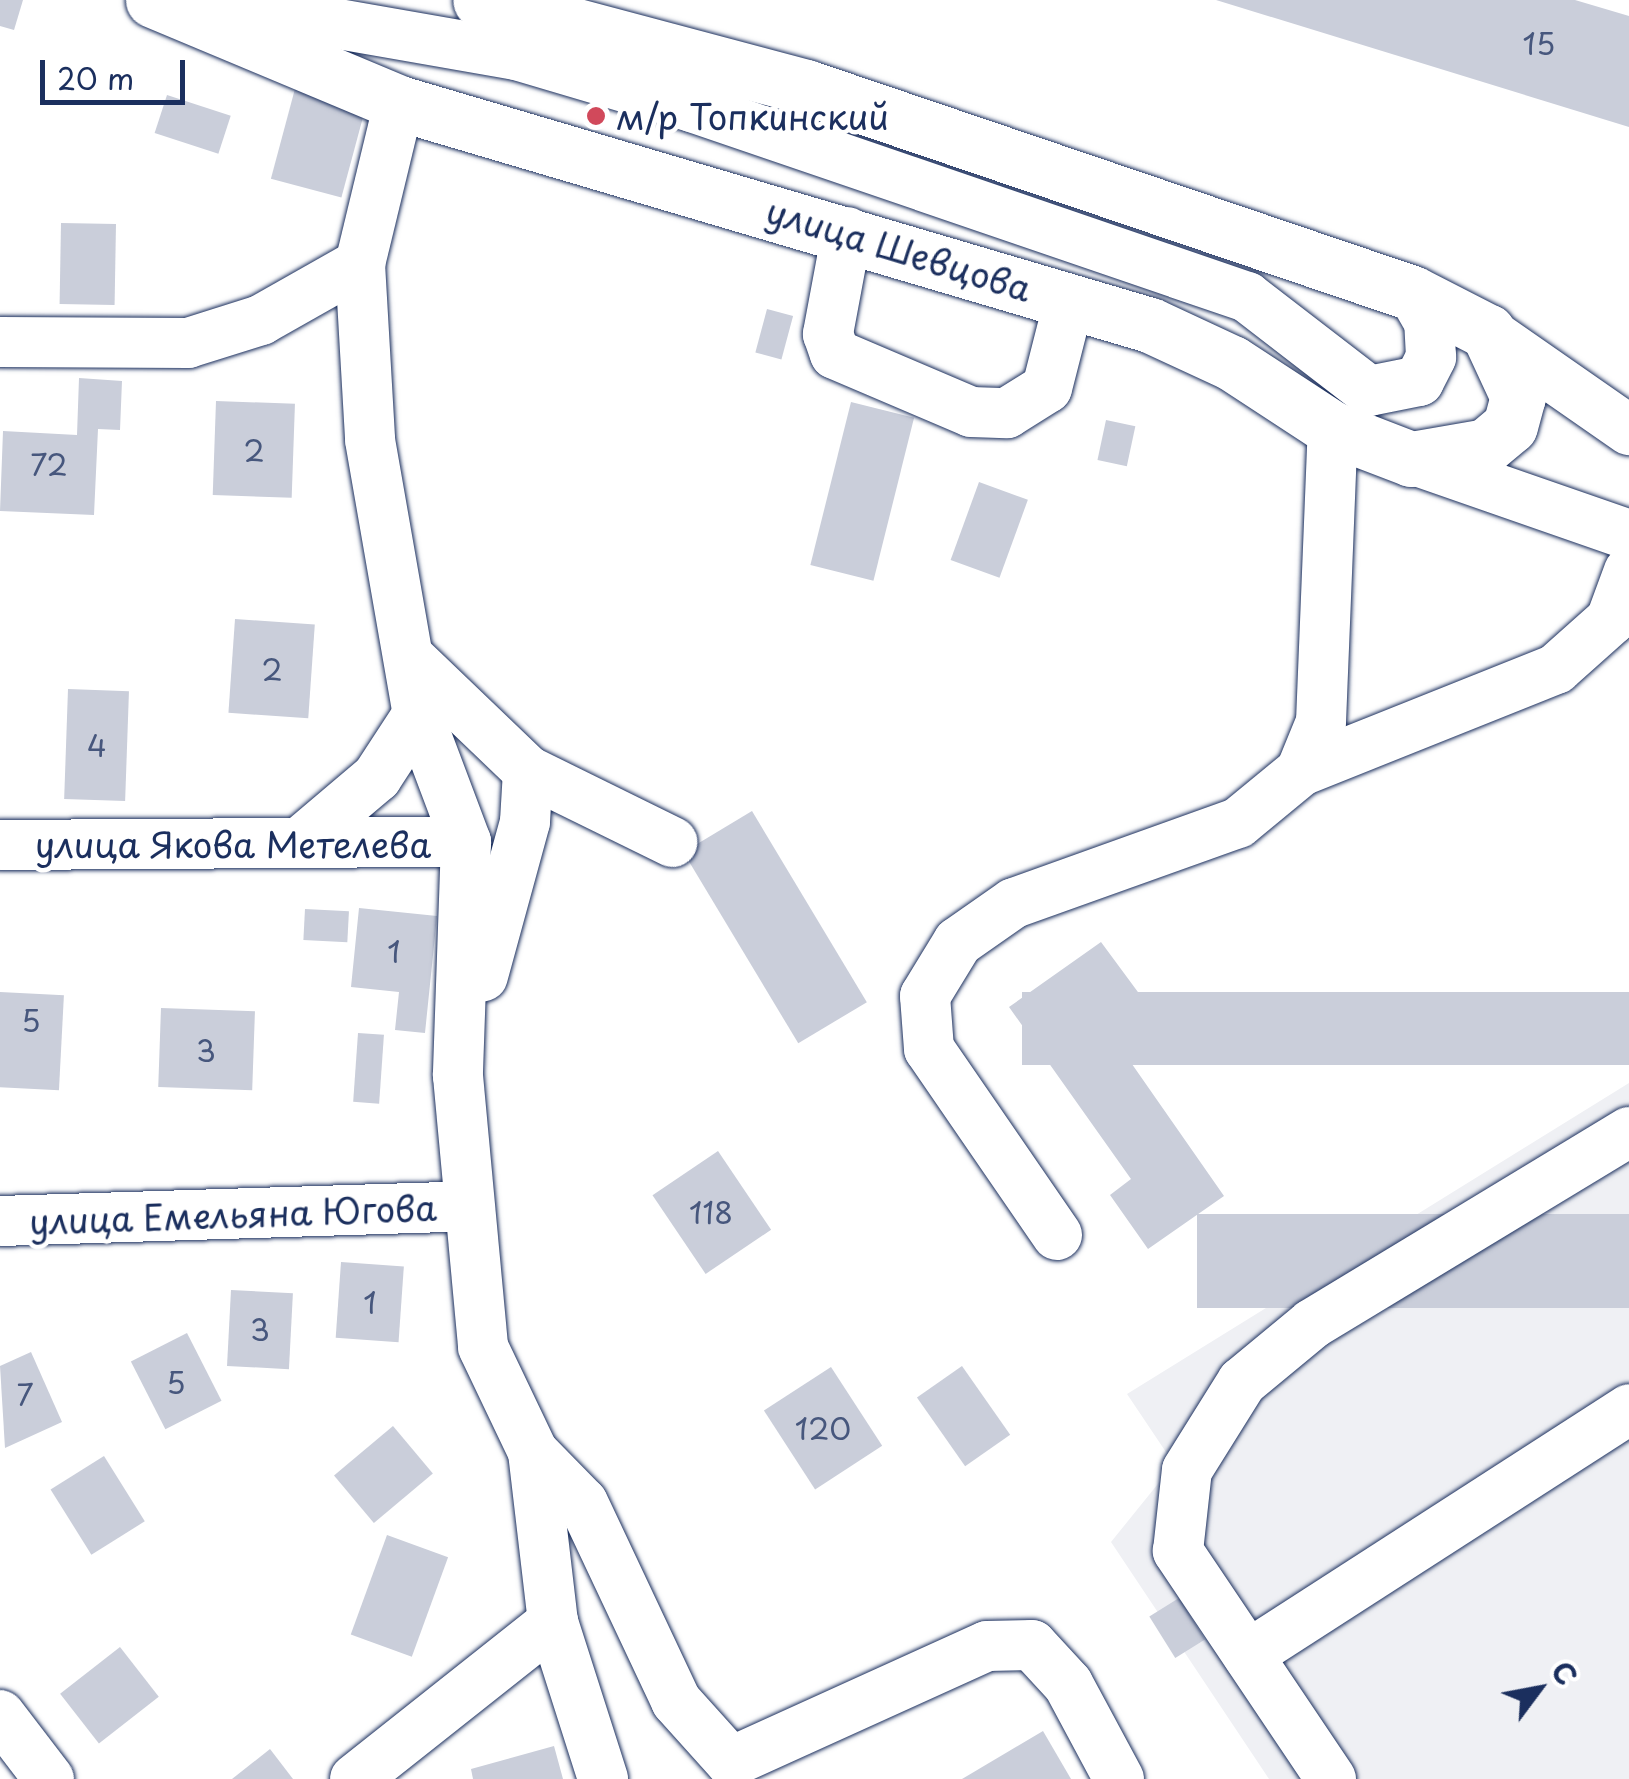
<!DOCTYPE html>
<meta charset="utf-8">
<style>
body{margin:0}
#map{position:relative;width:1629px;height:1779px;overflow:hidden;background:#fff;font-family:"Playpen Sans",sans-serif}
div>[style]{position:absolute}
[style*='--x']{left:calc(var(--x)*1px);top:calc(var(--y)*1px);width:calc(var(--w)*1px);rotate:calc(var(--a)*1deg)}
.built>*{inset:0;background:#eff0f4}
.building>*{inset:0;background:#caceda;transform-origin:0 0}
.roads{filter:drop-shadow(0 0 2px #1b2f5e) drop-shadow(0 0 2px #1b2f5e)}
.minor>*{height:50px;margin:-25px;padding:0 25px;transform-origin:25px;border-radius:25px;background:#fff}
.major>*{height:55px;margin:-27.5px;padding:0 27.5px;transform-origin:27.5px;border-radius:27.5px;background:#fff}
.dots>*{width:28px;height:28px;translate:-50% -50%;box-sizing:border-box;border:5px solid #fff;border-radius:50%}
span{translate:-50% -50%;white-space:nowrap;text-align:center;line-height:1.15;-webkit-text-stroke:9px #fff;paint-order:stroke}
.number-label{font-size:30px;color:#47577d}
.number-label span{-webkit-text-stroke-width:0}
.poi-label{font-size:35px;color:#1b2f5e}
.left{translate:0 -50%;text-align:left}
.street-label{font-size:35px;color:#1b2f5e}
.north{position:absolute;left:1489px;top:1639px;width:100px;height:100px;-webkit-text-stroke:8px #fff;paint-order:stroke;rotate:58deg;font-size:28px;font-weight:700;line-height:40px;text-align:center;color:#1b2f5e}
.north::after{content:'';display:block;margin:auto;width:35px;height:45px;background:#1b2f5e;clip-path:polygon(50% 0,100% 100%,50% 72%,0 100%)}
.scale{position:absolute;left:40px;top:60px;width:145px;height:45px;box-sizing:border-box;border:5px solid #1b2f5e;border-top:0;padding-left:12px;font-size:30px;line-height:35px;white-space:nowrap;color:#1b2f5e;-webkit-text-stroke:8px #fff;paint-order:stroke}
</style>
<div id="map">
<div class="built">
<i style="clip-path:polygon(1629px 1083px,1629px 1779px,1269px 1779px,1111px 1542px,1174px 1464px,1127px 1394px)"></i>
</div>
<div class="building">
<i style="clip-path:polygon(0 0,23px 0,14px 30px,0 26px)"></i>
<i style="clip-path:polygon(1216px 0,1575px 0,1629px 16px,1629px 127px)"></i>
<i style="left:296px;top:85px;width:73px;height:97px;rotate:15deg"></i>
<i style="left:167px;top:95px;width:67px;height:40px;rotate:18deg"></i>
<i style="left:61px;top:223px;width:55px;height:81px;rotate:1deg"></i>
<i style="left:767px;top:309px;width:27px;height:45px;rotate:15deg"></i>
<i style="clip-path:polygon(79px 378px,122px 381px,120px 430px,98px 429px,94px 515px,0 511px,3px 431px,77px 435px)"></i>
<i style="left:216px;top:401px;width:79px;height:94px;rotate:2deg"></i>
<i style="left:851px;top:402px;width:65px;height:168px;rotate:14deg"></i>
<i style="left:1106px;top:420px;width:30px;height:41px;rotate:12deg"></i>
<i style="left:979px;top:482px;width:52px;height:83px;rotate:20deg"></i>
<i style="left:235px;top:619px;width:80px;height:94px;rotate:4deg"></i>
<i style="left:68px;top:689px;width:61px;height:110px;rotate:2deg"></i>
<i style="left:752px;top:811px;width:223px;height:80px;rotate:59deg"></i>
<i style="clip-path:polygon(359px 908px,437px 916px,425px 1033px,395px 1030px,399px 992px,351px 987px)"></i>
<i style="left:305px;top:909px;width:44px;height:31px;rotate:3deg"></i>
<i style="clip-path:polygon(1101px 942px,1149px 1007px,1111px 1034px,1224px 1196px,1148px 1249px,1110px 1195px,1131px 1179px,1009px 1007px)"></i>
<i style="left:0;top:992px;width:64px;height:95px;rotate:3deg"></i>
<i style="left:1629px;top:992px;width:73px;height:607px;rotate:90deg"></i>
<i style="left:161px;top:1008px;width:94px;height:79px;rotate:2deg"></i>
<i style="left:358px;top:1033px;width:26px;height:69px;rotate:4deg"></i>
<i style="left:718px;top:1151px;width:95px;height:79px;rotate:56deg"></i>
<i style="left:1629px;top:1214px;width:94px;height:432px;rotate:90deg"></i>
<i style="left:341px;top:1262px;width:63px;height:76px;rotate:4deg"></i>
<i style="left:231px;top:1290px;width:62px;height:76px;rotate:3deg"></i>
<i style="left:187px;top:1333px;width:76px;height:63px;rotate:63deg"></i>
<i style="clip-path:polygon(31px 1352px,62px 1422px,5px 1448px,0 1366px)"></i>
<i style="left:962px;top:1366px;width:84px;height:55px;rotate:55deg"></i>
<i style="left:831px;top:1367px;width:94px;height:80px;rotate:57deg"></i>
<i style="left:393px;top:1426px;width:62px;height:77px;rotate:50deg"></i>
<i style="left:104px;top:1456px;width:77px;height:63px;rotate:58deg"></i>
<i style="left:387px;top:1535px;width:65px;height:106px;rotate:20deg"></i>
<i style="left:1179px;top:1598px;width:49px;height:35px;rotate:58deg"></i>
<i style="left:120px;top:1647px;width:63px;height:76px;rotate:52deg"></i>
<i style="clip-path:polygon(1043px 1731px,1071px 1779px,962px 1779px)"></i>
<i style="clip-path:polygon(554px 1746px,563px 1779px,473px 1779px,471px 1769px)"></i>
<i style="clip-path:polygon(270px 1749px,293px 1779px,232px 1779px)"></i>
</div>
<div class="roads">
<div class="minor">
<i style="--x:201;--y:0;--w:320;--a:9.9"></i>
<i style="--x:516;--y:55;--w:184;--a:16.5"></i>
<i style="--x:692;--y:107;--w:587;--a:18.9"></i>
<i style="--x:1247;--y:297;--w:154;--a:37.6"></i>
<i style="--x:1369;--y:391;--w:51;--a:-11.3"></i>
<i style="--x:1419;--y:381;--w:27;--a:-63"></i>
<i style="--x:1431;--y:357;--w:35;--a:-93"></i>
<i style="--x:1429;--y:322;--w:34;--a:-120"></i>
<i style="--x:847;--y:232;--w:104;--a:100.6"></i>
<i style="--x:828;--y:334;--w:21;--a:71"></i>
<i style="--x:835;--y:354;--w:148;--a:23.1"></i>
<i style="--x:971;--y:412;--w:36;--a:2"></i>
<i style="--x:1007;--y:413;--w:47;--a:-32"></i>
<i style="--x:1047;--y:388;--w:89;--a:-75.7"></i>
<i style="--x:360;--y:264;--w:176;--a:86.7"></i>
<i style="--x:370;--y:440;--w:278;--a:80.1"></i>
<i style="--x:418;--y:714;--w:137;--a:69.4"></i>
<i style="--x:466;--y:842;--w:234;--a:92"></i>
<i style="--x:458;--y:1076;--w:272;--a:84.7"></i>
<i style="--x:483;--y:1347;--w:116;--a:64.5"></i>
<i style="--x:533;--y:1452;--w:171;--a:83.3"></i>
<i style="--x:553;--y:1622;--w:165;--a:72.3"></i>
<i style="--x:1488;--y:332;--w:172;--a:34.8"></i>
<i style="--x:0;--y:342;--w:188;--a:0.3"></i>
<i style="--x:188;--y:343;--w:77;--a:-17.5"></i>
<i style="--x:261;--y:320;--w:114;--a:-29.5"></i>
<i style="--x:360;--y:264;--w:166;--a:-76.4"></i>
<i style="--x:1411;--y:459;--w:231;--a:19.2"></i>
<i style="--x:410;--y:658;--w:163;--a:43.8"></i>
<i style="--x:528;--y:771;--w:51;--a:93.4"></i>
<i style="--x:525;--y:822;--w:160;--a:105.3"></i>
<i style="--x:528;--y:771;--w:161;--a:26.2"></i>
<i style="--x:1301;--y:771;--w:53;--a:-67.8"></i>
<i style="--x:1321;--y:722;--w:293;--a:-87.7"></i>
<i style="--x:299;--y:843;--w:102;--a:-40.2"></i>
<i style="--x:377;--y:777;--w:75;--a:-56.9"></i>
<i style="--x:0;--y:845;--w:466;--a:-0.4"></i>
<i style="--x:0;--y:1221;--w:466;--a:-1.8"></i>
<i style="--x:1057;--y:1235;--w:226;--a:-124.5"></i>
<i style="--x:929;--y:1049;--w:53;--a:-94.3"></i>
<i style="--x:925;--y:996;--w:63;--a:-58.6"></i>
<i style="--x:958;--y:942;--w:68;--a:-34.9"></i>
<i style="--x:1014;--y:903;--w:238;--a:-19.7"></i>
<i style="--x:1238;--y:823;--w:82;--a:-39.5"></i>
<i style="--x:1301;--y:771;--w:275;--a:-21.8"></i>
<i style="--x:1556;--y:669;--w:74;--a:-41.7"></i>
<i style="--x:1611;--y:620;--w:52;--a:-69.8"></i>
<i style="--x:533;--y:1452;--w:71;--a:45.6"></i>
<i style="--x:583;--y:1503;--w:219;--a:64.8"></i>
<i style="--x:676;--y:1701;--w:82;--a:48"></i>
<i style="--x:731;--y:1762;--w:281;--a:-24.4"></i>
<i style="--x:987;--y:1646;--w:45;--a:-1.3"></i>
<i style="--x:1032;--y:1645;--w:53;--a:47.3"></i>
<i style="--x:1068;--y:1684;--w:108;--a:61.8"></i>
<i style="--x:1248;--y:1655;--w:454;--a:-32.8"></i>
<i style="--x:0;--y:1715;--w:81;--a:52.6"></i>
<i style="--x:355;--y:1779;--w:253;--a:-38.4"></i>
<i style="--x:1331;--y:1779;--w:275;--a:-123.9"></i>
<i style="--x:1178;--y:1551;--w:81;--a:-83.7"></i>
<i style="--x:1187;--y:1470;--w:104;--a:-58"></i>
<i style="--x:1242;--y:1382;--w:91;--a:-39.6"></i>
<i style="--x:1312;--y:1324;--w:371;--a:-31.2"></i>
</div>
<div class="major">
<i style="--x:153;--y:0;--w:267;--a:22.7"></i>
<i style="--x:399;--y:103;--w:783;--a:16.47"></i>
<i style="--x:1150;--y:325;--w:90;--a:24.9"></i>
<i style="--x:1232;--y:363;--w:121;--a:33.2"></i>
<i style="--x:1333;--y:429;--w:84;--a:21"></i>
<i style="--x:1411;--y:459;--w:76;--a:-9.8"></i>
<i style="--x:1486;--y:446;--w:31;--a:-40"></i>
<i style="--x:1510;--y:426;--w:30;--a:-75"></i>
<i style="--x:1518;--y:397;--w:72;--a:-114.8"></i>
<i style="--x:1488;--y:332;--w:85;--a:-152.8"></i>
<i style="--x:1412;--y:293;--w:640;--a:-161.23"></i>
<i style="--x:806;--y:87;--w:337;--a:-165.1"></i>
</div>
</div>
<div class="dots">
<i style="left:596px;top:116px;background:#d1495b"></i>
</div>
<div class="number-label">
<span style="left:1539px;top:43px">15</span>
<span style="left:254px;top:450px">2</span>
<span style="left:49px;top:464px">72</span>
<span style="left:272px;top:669px">2</span>
<span style="left:97px;top:745px">4</span>
<span style="left:394px;top:951px">1</span>
<span style="left:31px;top:1020px">5</span>
<span style="left:206px;top:1050px">3</span>
<span style="left:711px;top:1212px">118</span>
<span style="left:370px;top:1302px">1</span>
<span style="left:260px;top:1329px">3</span>
<span style="left:176px;top:1382px">5</span>
<span style="left:25px;top:1394px">7</span>
<span style="left:823px;top:1428px">120</span>
</div>
<div class="poi-label">
<span class="left" style="left:616px;top:116px">м/р Топкинский</span>
</div>
<div class="street-label">
<span style="left:899px;top:249px;rotate:17deg">улица Шевцова</span>
<span style="left:233px;top:844px">улица Якова Метелева</span>
<span style="left:233px;top:1214px;rotate:-2deg">улица Емельяна Югова</span>
</div>
<div class="north">С</div>
<div class="scale">20 m</div>
</div>
